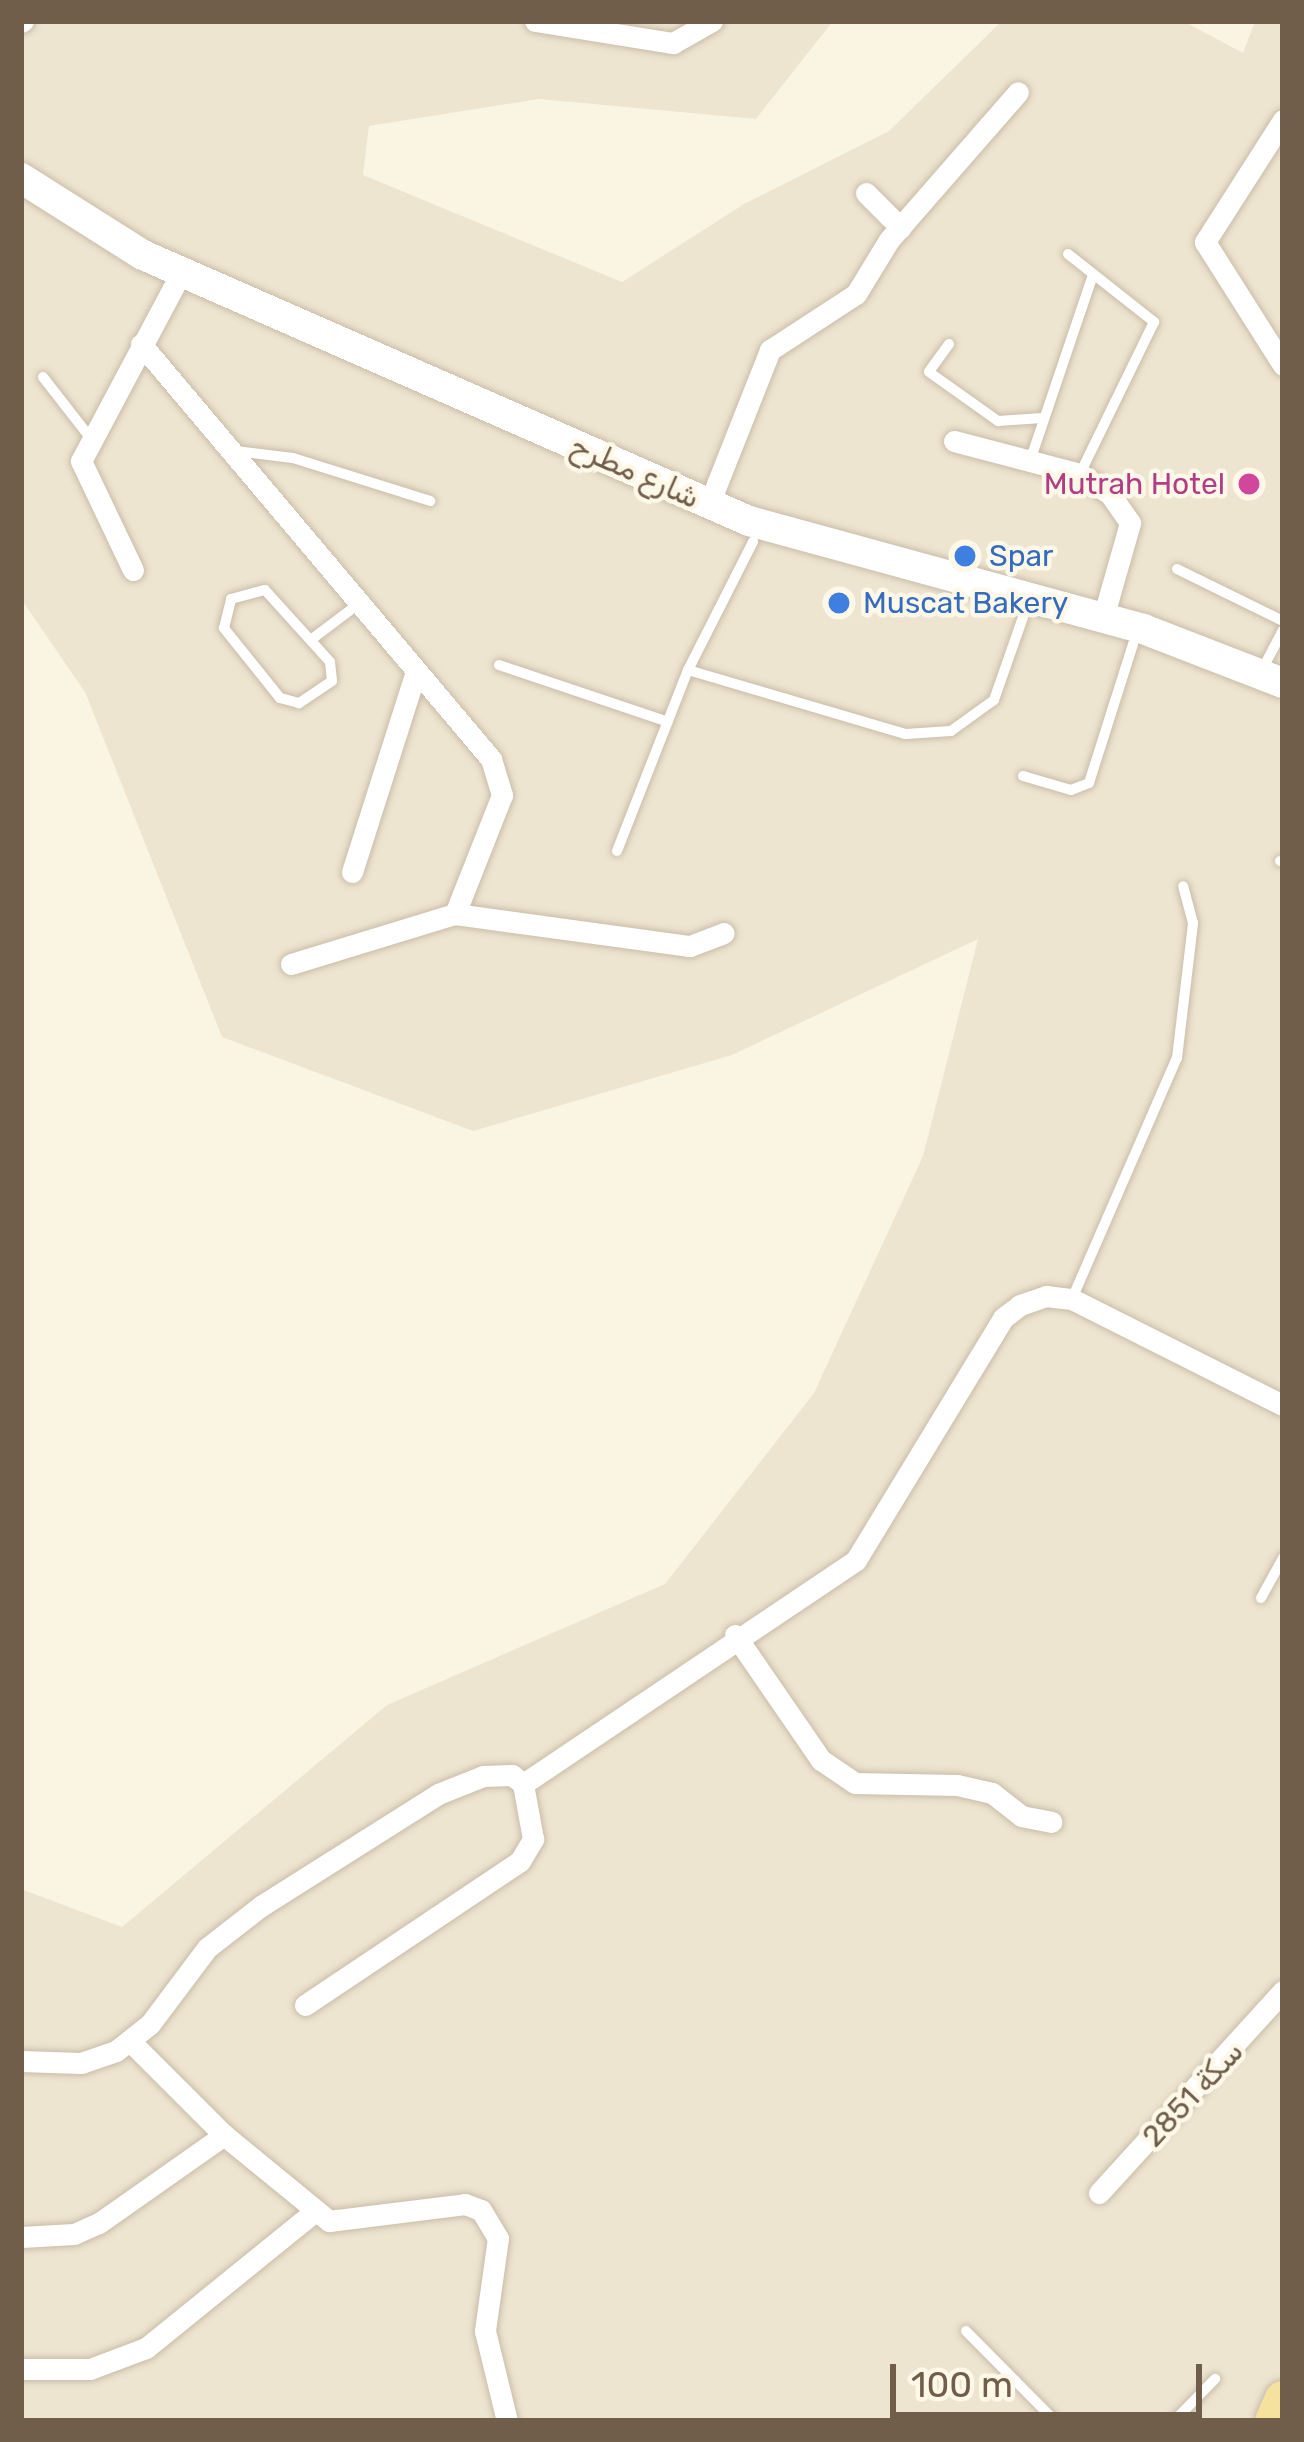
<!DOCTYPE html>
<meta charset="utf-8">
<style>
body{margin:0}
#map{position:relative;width:1304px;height:2442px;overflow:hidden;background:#faf5e2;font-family:Rubik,Cairo,sans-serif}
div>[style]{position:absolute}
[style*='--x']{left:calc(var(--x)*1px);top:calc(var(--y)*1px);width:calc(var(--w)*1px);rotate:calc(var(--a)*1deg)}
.residential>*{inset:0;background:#eee5d0}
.roads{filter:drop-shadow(0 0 3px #cabdaa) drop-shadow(0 0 3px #cabdaa)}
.service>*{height:10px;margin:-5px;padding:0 5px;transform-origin:5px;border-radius:5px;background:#fff}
.minor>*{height:21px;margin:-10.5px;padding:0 10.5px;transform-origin:10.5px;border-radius:10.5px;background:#fff}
.secondary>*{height:30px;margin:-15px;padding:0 15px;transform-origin:15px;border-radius:15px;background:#fff}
.primary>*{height:36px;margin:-18px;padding:0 18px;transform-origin:18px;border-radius:18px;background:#f5e29f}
.dots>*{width:33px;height:33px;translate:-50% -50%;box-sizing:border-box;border:6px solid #fef8e8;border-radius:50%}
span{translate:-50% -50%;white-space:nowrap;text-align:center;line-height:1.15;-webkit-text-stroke:9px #fef8e8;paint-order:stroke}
.street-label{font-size:30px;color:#705e4b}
.hotel-label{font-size:30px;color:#b23c85}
.right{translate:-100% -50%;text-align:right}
.shop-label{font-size:30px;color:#366cbe}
.left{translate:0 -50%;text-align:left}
.frame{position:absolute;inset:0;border:24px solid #705e4b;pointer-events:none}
.scale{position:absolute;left:890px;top:2364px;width:312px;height:54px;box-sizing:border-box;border:6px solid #705e4b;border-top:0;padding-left:15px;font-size:36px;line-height:42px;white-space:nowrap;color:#705e4b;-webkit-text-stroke:9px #fef8e8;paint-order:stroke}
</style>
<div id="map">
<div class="residential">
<i style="clip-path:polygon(21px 21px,833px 21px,756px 119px,539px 99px,369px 126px,363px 175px,622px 282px,744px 204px,889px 131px,1002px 21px,1183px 21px,1243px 53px,1255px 21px,1283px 21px,1283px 2421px,21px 2421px,21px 1889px,122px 1927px,387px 1705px,665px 1584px,814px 1393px,923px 1156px,978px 939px,732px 1055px,473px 1131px,222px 1037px,85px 692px,21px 599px)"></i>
</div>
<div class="roads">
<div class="service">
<i style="--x:1068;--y:254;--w:110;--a:38.3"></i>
<i style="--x:1154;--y:322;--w:169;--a:116"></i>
<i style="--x:949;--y:344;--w:34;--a:126"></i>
<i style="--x:929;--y:372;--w:85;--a:35.4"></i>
<i style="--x:998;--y:421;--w:44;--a:-3.9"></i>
<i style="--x:43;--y:377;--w:75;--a:52.1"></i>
<i style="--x:236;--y:451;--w:57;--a:7"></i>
<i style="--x:293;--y:458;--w:144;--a:17.4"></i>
<i style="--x:1031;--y:458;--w:193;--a:-71.3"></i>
<i style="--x:1177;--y:569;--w:118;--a:26.1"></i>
<i style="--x:265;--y:590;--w:97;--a:47.9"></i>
<i style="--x:330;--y:662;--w:19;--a:84"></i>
<i style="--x:332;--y:681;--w:40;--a:146"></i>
<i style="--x:299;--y:703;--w:20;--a:-165"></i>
<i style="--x:280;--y:698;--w:90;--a:-128.7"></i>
<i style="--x:224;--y:628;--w:30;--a:-76"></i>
<i style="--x:231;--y:599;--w:35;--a:-15"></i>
<i style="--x:312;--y:639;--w:56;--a:-37.1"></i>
<i style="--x:499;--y:665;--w:178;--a:18.6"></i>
<i style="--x:688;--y:670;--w:227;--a:16.4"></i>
<i style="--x:906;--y:734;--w:45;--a:-3.8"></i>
<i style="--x:951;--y:731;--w:53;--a:-35.8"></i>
<i style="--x:994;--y:700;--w:88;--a:-70.7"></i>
<i style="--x:1262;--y:670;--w:45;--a:-62.3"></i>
<i style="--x:1023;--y:776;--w:50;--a:16.3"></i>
<i style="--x:1071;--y:790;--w:19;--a:-21"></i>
<i style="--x:1089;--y:783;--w:146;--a:-72.4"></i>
<i style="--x:617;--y:851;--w:194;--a:-68.6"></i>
<i style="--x:688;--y:670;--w:144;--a:-63.1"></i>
<i style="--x:1280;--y:861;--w:3;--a:18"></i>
<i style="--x:1072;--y:1299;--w:263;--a:-66.5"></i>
<i style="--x:1177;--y:1058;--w:136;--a:-83.2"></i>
<i style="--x:1193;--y:923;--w:38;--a:-105"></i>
<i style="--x:1261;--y:1598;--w:46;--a:-61.2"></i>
<i style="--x:966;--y:2331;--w:127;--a:45.3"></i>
<i style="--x:1174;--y:2421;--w:59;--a:-45.7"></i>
</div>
<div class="minor">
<i style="--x:535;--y:21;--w:140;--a:9.1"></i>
<i style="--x:673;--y:43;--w:45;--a:-29.4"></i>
<i style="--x:21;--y:22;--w:2;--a:-27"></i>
<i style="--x:1283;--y:120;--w:145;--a:122.6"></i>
<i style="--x:1205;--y:242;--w:146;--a:57.6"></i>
<i style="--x:866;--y:193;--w:49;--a:45"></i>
<i style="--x:141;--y:344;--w:543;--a:49.86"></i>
<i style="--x:491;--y:759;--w:38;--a:73"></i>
<i style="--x:502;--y:795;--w:128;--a:111.6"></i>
<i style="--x:954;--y:441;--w:130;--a:14.7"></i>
<i style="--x:1080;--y:474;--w:36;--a:34"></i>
<i style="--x:1110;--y:494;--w:35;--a:55"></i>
<i style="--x:1130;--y:523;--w:99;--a:105.9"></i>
<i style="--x:709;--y:504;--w:166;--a:-68.4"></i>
<i style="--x:770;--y:350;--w:103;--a:-33.1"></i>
<i style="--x:856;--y:294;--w:63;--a:-58.6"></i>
<i style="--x:889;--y:240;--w:196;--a:-48.9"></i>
<i style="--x:133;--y:570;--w:121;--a:-115.5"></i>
<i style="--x:81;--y:461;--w:198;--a:-62"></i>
<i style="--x:352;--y:872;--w:207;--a:-72.3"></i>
<i style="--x:291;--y:964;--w:171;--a:-17"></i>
<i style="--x:455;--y:914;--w:237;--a:7.8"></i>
<i style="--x:690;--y:946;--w:36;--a:-21"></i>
<i style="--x:735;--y:1635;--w:152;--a:55.5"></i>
<i style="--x:821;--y:1760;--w:41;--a:34.1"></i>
<i style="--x:855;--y:1783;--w:102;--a:1.1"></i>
<i style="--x:957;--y:1785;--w:36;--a:13"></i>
<i style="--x:992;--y:1793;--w:37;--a:38"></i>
<i style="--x:1021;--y:1816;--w:31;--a:11"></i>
<i style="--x:305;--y:2005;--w:259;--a:-33.8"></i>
<i style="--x:520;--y:1861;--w:26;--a:-59"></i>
<i style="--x:533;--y:1839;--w:56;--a:-100.3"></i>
<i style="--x:131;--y:2042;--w:132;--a:45"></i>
<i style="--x:224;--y:2135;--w:136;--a:39.3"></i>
<i style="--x:329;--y:2221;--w:137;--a:-7.1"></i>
<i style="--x:465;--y:2204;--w:17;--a:21"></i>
<i style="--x:481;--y:2210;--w:33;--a:59"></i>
<i style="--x:498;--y:2238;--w:94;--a:98"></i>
<i style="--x:485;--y:2331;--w:93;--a:76.3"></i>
<i style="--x:21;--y:2061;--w:60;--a:1.9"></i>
<i style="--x:81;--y:2063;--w:37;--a:-19"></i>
<i style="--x:116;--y:2051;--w:43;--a:-38.5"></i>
<i style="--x:150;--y:2024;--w:95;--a:-53.1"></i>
<i style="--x:207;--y:1948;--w:68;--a:-37.9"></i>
<i style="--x:261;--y:1906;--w:209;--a:-32.3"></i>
<i style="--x:438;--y:1794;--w:48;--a:-21.8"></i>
<i style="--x:483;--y:1776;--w:29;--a:-2"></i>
<i style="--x:512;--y:1775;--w:14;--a:39"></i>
<i style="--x:523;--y:1784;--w:401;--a:-33.9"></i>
<i style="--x:856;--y:1560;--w:283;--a:-58.7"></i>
<i style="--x:1003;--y:1318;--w:21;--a:-37"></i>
<i style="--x:1020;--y:1305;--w:28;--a:-19"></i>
<i style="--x:1046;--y:1296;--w:26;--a:7"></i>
<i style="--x:1072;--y:1299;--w:236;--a:26.7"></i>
<i style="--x:1099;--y:2193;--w:273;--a:-47.7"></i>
<i style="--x:21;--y:2237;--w:53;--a:-3.2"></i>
<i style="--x:74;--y:2234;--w:27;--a:-24"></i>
<i style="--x:99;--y:2223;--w:153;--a:-35.1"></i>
<i style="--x:21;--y:2369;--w:69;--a:0"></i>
<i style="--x:90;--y:2369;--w:60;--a:-20.6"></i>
<i style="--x:146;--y:2348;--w:215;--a:-39"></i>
</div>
<div class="secondary">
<i style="--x:21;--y:178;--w:144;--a:32.3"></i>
<i style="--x:143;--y:255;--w:662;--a:23.7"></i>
<i style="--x:749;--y:521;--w:409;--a:15.3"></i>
<i style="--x:1143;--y:629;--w:150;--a:21.1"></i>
</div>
<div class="primary">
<i style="--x:1273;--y:2421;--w:24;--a:-66"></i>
</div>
</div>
<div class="dots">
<i style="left:1249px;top:484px;background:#d1479c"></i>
<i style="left:965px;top:556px;background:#3f7fe0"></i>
<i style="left:839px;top:603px;background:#3f7fe0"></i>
</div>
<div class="street-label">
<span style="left:635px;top:472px;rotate:24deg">شارع مطرح</span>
<span style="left:1193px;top:2094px;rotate:-47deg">سكة 2851</span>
</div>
<div class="hotel-label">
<span class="right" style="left:1225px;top:484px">Mutrah Hotel</span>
</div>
<div class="shop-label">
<span class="left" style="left:989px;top:556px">Spar</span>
<span class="left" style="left:863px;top:603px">Muscat Bakery</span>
</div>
<div class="frame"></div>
<div class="scale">100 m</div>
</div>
